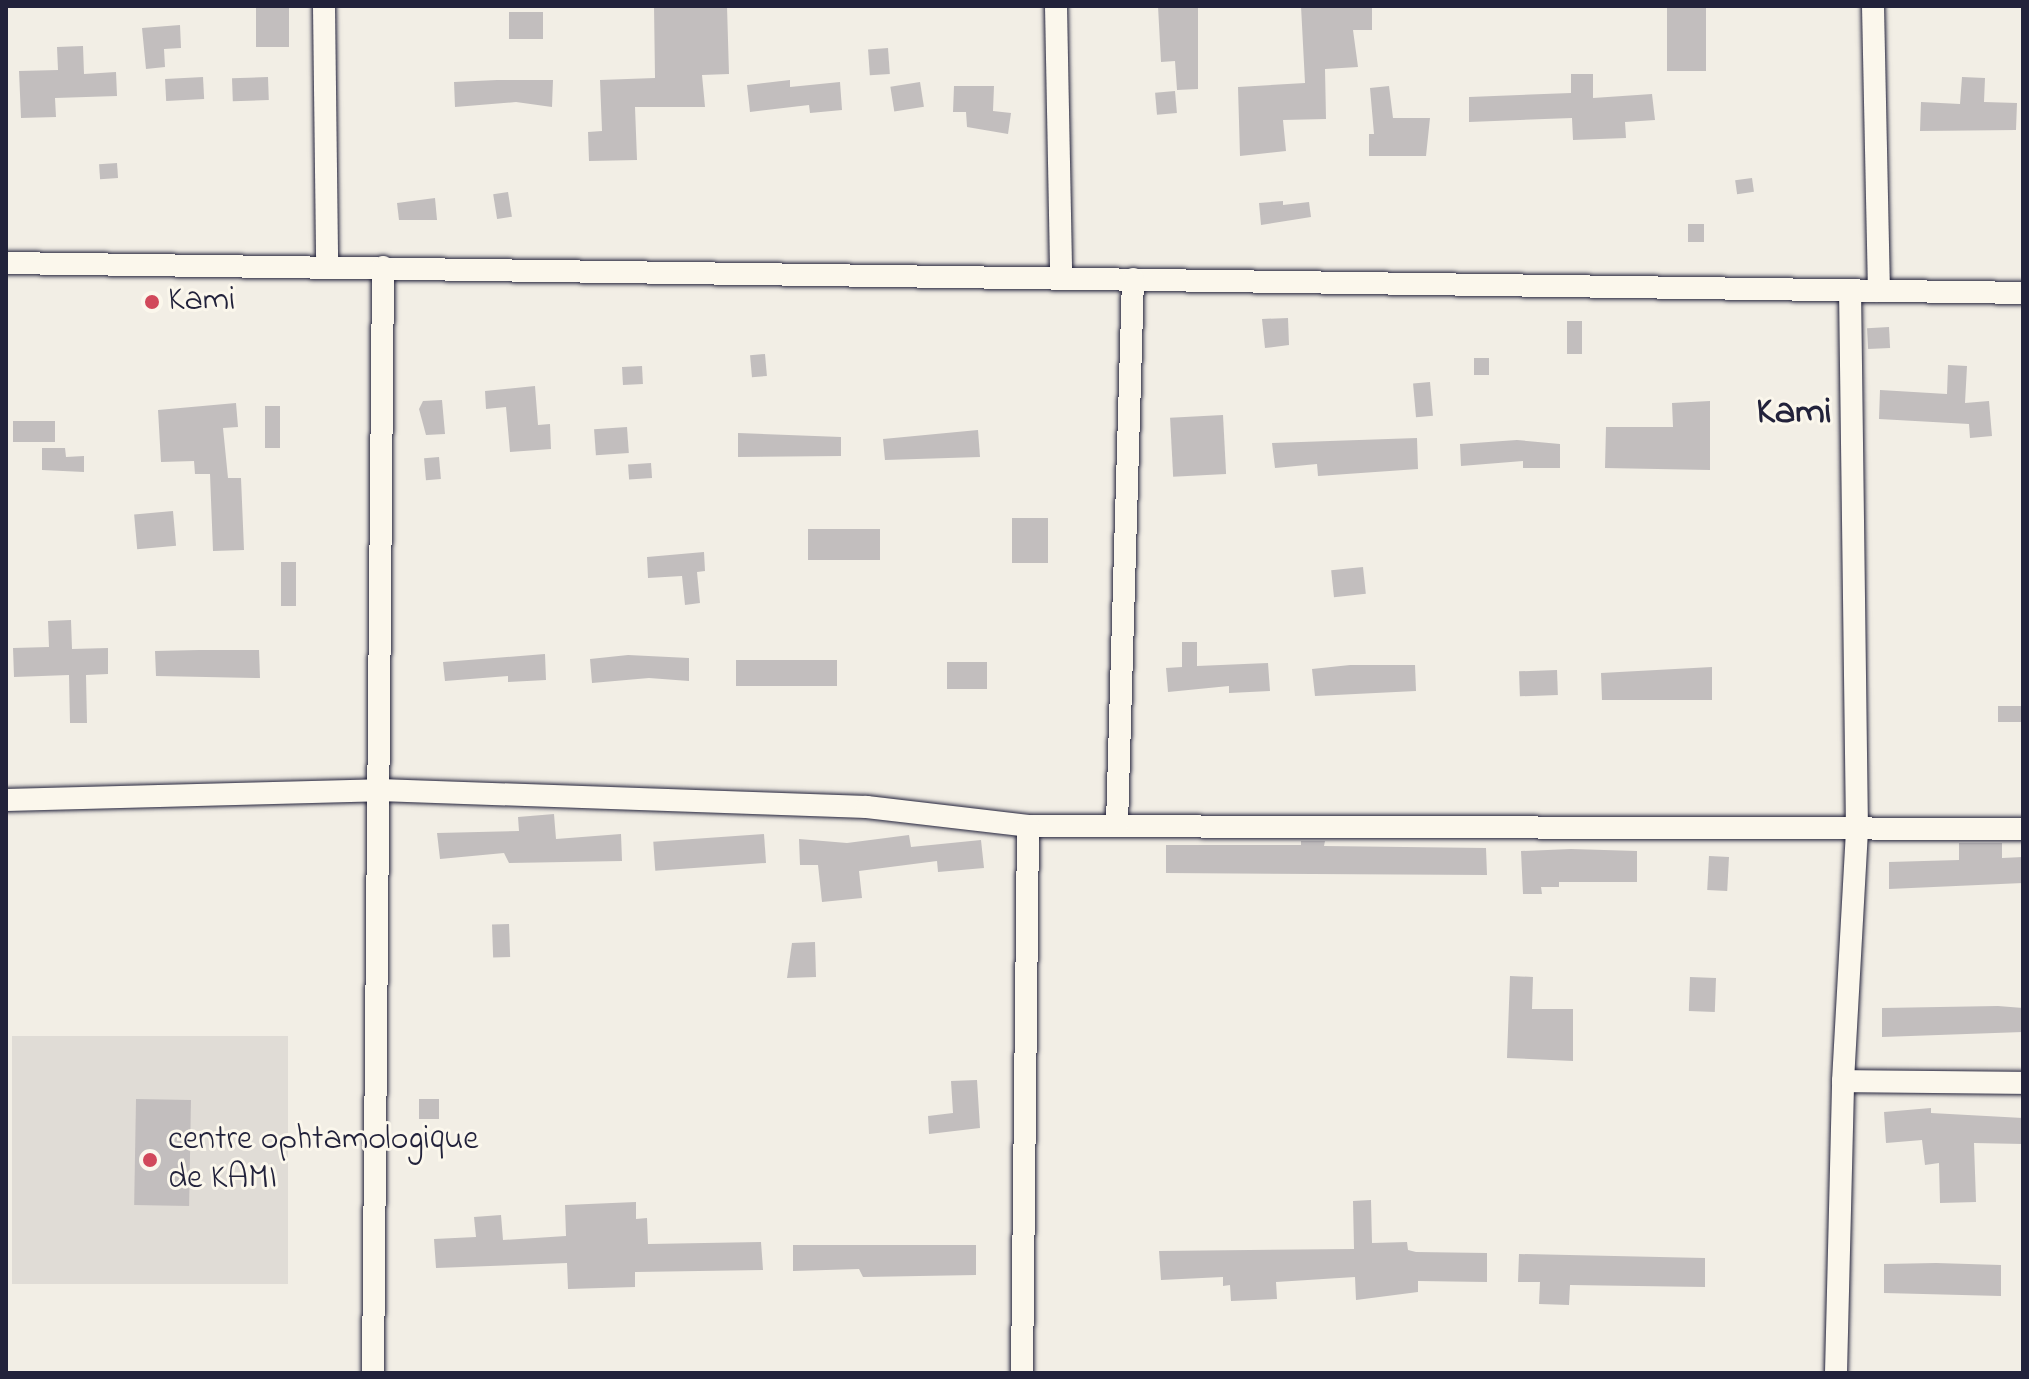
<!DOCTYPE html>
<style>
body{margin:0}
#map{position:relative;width:2029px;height:1379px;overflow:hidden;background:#f2eee5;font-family:"Indie Flower",sans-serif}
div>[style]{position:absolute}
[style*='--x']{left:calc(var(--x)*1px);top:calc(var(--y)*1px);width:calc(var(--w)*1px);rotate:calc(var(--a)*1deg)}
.built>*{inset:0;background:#e0dcd6;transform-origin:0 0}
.building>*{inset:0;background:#c2bebe;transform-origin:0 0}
.roads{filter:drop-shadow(0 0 2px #22223b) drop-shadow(0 0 2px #22223b)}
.minor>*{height:22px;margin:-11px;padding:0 11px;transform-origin:11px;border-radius:11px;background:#fbf7ec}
.dots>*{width:22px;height:22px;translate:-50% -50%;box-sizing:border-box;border:4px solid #fbf7ec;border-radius:50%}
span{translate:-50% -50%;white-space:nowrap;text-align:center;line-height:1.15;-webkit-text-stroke:6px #fbf7ec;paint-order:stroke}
.poi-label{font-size:34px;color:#22223b}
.left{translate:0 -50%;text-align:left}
.quarter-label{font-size:38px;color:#22223b;font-weight:700}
.frame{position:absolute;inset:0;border:8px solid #22223b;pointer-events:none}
</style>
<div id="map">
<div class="built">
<i style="left:12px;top:1036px;width:276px;height:248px"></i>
</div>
<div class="building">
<i style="left:256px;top:6px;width:33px;height:41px"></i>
<i style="clip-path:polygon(654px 6px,727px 6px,729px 74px,702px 75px,705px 107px,635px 107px,637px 160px,589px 161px,588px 132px,602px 131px,600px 80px,655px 78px)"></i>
<i style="clip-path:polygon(1158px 6px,1198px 6px,1198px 89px,1177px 90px,1175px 61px,1161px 62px)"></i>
<i style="clip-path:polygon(1301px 6px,1372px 6px,1372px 30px,1353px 30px,1358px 67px,1325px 69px,1326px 119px,1283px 120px,1286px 151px,1240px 156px,1238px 87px,1305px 83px)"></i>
<i style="left:1667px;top:6px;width:39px;height:65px"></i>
<i style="left:509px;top:12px;width:34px;height:27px"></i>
<i style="clip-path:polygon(180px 25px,181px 48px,164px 49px,165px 67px,146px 69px,142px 28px)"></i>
<i style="clip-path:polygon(83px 46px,84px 74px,116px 72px,117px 96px,55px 98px,56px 117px,21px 118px,19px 71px,58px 70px,57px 47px)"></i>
<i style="left:888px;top:48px;width:26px;height:20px;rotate:86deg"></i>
<i style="clip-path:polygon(1571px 74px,1593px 74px,1593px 98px,1652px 94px,1655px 120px,1625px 122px,1626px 138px,1573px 140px,1572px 118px,1469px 122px,1469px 97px,1571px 93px)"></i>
<i style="left:203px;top:77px;width:22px;height:38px;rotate:87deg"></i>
<i style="left:268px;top:77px;width:23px;height:36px;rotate:88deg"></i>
<i style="clip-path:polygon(1962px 77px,1985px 78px,1984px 102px,2017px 103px,2016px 130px,1920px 131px,1921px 102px,1960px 104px)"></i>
<i style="clip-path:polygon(497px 80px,553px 80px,552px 107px,516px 102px,455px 107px,454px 82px)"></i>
<i style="clip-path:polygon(790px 80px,790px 87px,840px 82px,842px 110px,810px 113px,809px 105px,750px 112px,747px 85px)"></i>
<i style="left:920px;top:82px;width:25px;height:30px;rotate:81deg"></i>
<i style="clip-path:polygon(954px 86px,994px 86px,993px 111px,1011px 113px,1008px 134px,967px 127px,966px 112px,953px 112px)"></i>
<i style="clip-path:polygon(1389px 86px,1393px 118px,1430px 118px,1426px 156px,1369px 156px,1369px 134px,1374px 134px,1370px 88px)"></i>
<i style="left:1175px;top:91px;width:22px;height:20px;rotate:85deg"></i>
<i style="left:117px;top:163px;width:15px;height:18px;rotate:86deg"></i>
<i style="left:1752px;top:178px;width:14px;height:17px;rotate:82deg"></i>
<i style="left:508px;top:192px;width:25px;height:15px;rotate:81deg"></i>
<i style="clip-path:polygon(435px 198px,437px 220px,399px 220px,397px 203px)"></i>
<i style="clip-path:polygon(1283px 201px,1283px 205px,1309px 202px,1311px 217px,1261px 225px,1259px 203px)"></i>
<i style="left:1704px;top:224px;width:18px;height:16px;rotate:90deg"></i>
<i style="clip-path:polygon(1288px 318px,1289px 345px,1265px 348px,1262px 319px)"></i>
<i style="left:1567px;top:321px;width:15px;height:33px"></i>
<i style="left:1889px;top:327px;width:21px;height:22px;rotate:87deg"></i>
<i style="left:765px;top:354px;width:22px;height:15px;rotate:85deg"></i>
<i style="left:1474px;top:358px;width:15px;height:17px"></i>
<i style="clip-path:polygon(1948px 365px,1967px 366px,1965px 403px,1989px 401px,1992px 436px,1970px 438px,1969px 424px,1879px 419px,1880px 390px,1947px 394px)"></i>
<i style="left:642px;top:366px;width:18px;height:20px;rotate:87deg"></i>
<i style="left:1430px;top:382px;width:34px;height:17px;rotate:85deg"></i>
<i style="clip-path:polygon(535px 386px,538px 425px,550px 424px,551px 449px,510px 452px,506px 407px,486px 409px,485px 391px)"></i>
<i style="clip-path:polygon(442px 400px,445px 434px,426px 435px,419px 409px,423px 401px)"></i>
<i style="clip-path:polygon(1710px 401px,1710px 470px,1605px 468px,1606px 427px,1673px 427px,1672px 403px)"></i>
<i style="clip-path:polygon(236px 403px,238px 427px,223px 428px,228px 478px,241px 478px,244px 550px,213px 551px,210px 474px,195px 474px,194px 461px,161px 462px,158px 410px)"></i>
<i style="left:265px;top:406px;width:15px;height:42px"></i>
<i style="left:1223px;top:415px;width:59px;height:53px;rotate:87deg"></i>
<i style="left:55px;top:421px;width:21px;height:42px;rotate:90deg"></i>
<i style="left:627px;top:427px;width:26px;height:33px;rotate:86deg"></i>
<i style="clip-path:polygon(978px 430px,980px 457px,885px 460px,883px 439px)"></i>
<i style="clip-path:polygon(738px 433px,841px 437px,841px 456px,738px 457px)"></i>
<i style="clip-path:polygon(1417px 438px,1418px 469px,1318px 476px,1317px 464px,1275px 468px,1272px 443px)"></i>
<i style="clip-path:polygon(1517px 440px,1560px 444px,1560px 468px,1523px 468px,1523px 461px,1461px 466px,1460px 444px)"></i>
<i style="clip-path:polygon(42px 448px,65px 448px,66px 457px,84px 456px,84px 472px,42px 470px)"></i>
<i style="left:439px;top:457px;width:22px;height:15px;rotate:85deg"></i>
<i style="left:651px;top:463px;width:15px;height:23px;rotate:86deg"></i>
<i style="left:173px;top:511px;width:35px;height:39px;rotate:85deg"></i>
<i style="left:1012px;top:518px;width:36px;height:45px"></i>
<i style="left:808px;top:529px;width:72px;height:31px"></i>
<i style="clip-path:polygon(704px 552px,705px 571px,697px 572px,700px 603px,685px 605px,682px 576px,648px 578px,647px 557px)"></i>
<i style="left:281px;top:562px;width:15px;height:44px"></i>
<i style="left:1363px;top:567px;width:27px;height:32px;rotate:84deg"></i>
<i style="clip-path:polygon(71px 620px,72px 649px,108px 648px,108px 674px,86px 675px,87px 723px,70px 723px,69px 675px,14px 677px,13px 648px,49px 647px,48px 621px)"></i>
<i style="clip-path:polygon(1182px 642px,1197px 642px,1197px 666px,1268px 663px,1270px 691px,1229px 693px,1229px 686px,1168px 692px,1166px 668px,1182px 667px)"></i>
<i style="clip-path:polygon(199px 650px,259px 650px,260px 678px,156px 676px,155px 651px)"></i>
<i style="clip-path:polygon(545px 654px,546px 680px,508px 682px,508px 676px,445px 681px,443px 662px)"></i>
<i style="clip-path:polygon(628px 655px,689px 658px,689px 681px,649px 678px,592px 683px,590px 659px)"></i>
<i style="left:736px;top:660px;width:101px;height:26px"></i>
<i style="left:987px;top:662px;width:27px;height:40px;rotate:90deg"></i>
<i style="clip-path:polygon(1350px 665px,1415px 665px,1416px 691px,1315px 696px,1312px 669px)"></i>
<i style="clip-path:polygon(1712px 667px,1712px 700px,1602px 700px,1601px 673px)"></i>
<i style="left:1557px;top:670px;width:25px;height:38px;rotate:88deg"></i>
<i style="left:1998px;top:706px;width:25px;height:16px"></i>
<i style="clip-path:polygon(554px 814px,556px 839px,621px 834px,622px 861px,509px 863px,504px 853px,440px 859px,437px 833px,519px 831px,518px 817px)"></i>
<i style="left:764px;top:834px;width:29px;height:111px;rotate:86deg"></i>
<i style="clip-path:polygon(909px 835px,911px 847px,981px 840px,984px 868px,938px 872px,937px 861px,859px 871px,862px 898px,822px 902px,818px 865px,800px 865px,799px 839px,847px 843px)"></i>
<i style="clip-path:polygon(1301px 841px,1325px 841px,1324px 846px,1486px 848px,1487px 875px,1166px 873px,1166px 845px,1301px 845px)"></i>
<i style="clip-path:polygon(1959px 843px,2002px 843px,2002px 858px,2023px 857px,2023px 883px,1889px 889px,1889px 862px,1959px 860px)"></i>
<i style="clip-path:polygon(1571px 849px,1637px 851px,1637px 882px,1559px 882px,1559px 887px,1541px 887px,1542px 894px,1523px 894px,1521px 851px)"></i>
<i style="left:1709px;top:856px;width:20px;height:34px;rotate:3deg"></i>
<i style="left:509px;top:924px;width:33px;height:17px;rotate:88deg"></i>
<i style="clip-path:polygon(815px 942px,816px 977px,787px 978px,792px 943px)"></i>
<i style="clip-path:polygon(1510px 976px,1533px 977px,1532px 1009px,1573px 1009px,1573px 1061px,1507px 1058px)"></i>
<i style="left:1690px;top:977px;width:26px;height:34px;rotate:2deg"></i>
<i style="clip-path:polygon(1998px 1006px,2023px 1008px,2023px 1032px,1882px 1037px,1882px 1008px)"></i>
<i style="clip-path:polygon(977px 1080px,980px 1128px,929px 1134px,928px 1116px,953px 1113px,951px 1081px)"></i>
<i style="left:136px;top:1099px;width:55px;height:106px;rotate:1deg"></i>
<i style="left:419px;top:1099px;width:20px;height:20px"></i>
<i style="clip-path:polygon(1931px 1108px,1931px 1113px,2023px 1118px,2023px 1144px,1974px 1143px,1976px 1202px,1940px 1203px,1939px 1163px,1925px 1165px,1922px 1140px,1886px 1143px,1884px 1112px)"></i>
<i style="clip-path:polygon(1371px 1200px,1372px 1243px,1407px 1242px,1408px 1250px,1416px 1252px,1487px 1253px,1487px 1282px,1418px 1281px,1418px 1292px,1356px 1300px,1355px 1277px,1276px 1282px,1277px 1299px,1231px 1301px,1230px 1285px,1223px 1286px,1223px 1277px,1161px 1280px,1159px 1251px,1354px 1249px,1353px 1201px)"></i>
<i style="clip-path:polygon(636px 1202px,636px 1219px,647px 1218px,648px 1244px,761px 1242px,763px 1270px,635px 1272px,635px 1287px,568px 1289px,567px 1263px,436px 1268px,434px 1239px,476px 1237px,474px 1217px,501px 1215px,503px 1240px,566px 1236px,565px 1205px)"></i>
<i style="clip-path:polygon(793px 1245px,976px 1245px,976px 1275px,863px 1277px,859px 1269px,793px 1271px)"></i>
<i style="clip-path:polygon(1519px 1254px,1705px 1258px,1705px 1287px,1570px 1285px,1569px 1305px,1539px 1304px,1540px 1282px,1518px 1282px)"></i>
<i style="clip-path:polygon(1936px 1263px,2001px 1265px,2001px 1296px,1884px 1293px,1884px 1264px)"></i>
</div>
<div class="roads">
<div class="minor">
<i style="--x:324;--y:6;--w:260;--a:89.3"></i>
<i style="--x:1056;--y:6;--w:272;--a:88.9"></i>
<i style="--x:1873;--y:6;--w:285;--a:88.8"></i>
<i style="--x:6;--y:263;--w:2017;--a:0.85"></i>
<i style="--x:6;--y:800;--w:373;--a:-1.5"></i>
<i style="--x:379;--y:790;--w:488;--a:2"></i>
<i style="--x:867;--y:807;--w:162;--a:6.7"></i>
<i style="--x:1028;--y:826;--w:995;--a:0.17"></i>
<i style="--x:1117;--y:824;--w:545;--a:-88.32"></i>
<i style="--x:1843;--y:1081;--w:180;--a:0.6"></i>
<i style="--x:373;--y:1373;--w:1106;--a:-89.48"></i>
<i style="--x:1022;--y:1373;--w:547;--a:-89.37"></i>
<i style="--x:1836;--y:1373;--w:292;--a:-88.6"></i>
<i style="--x:1843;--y:1081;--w:251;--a:-86.8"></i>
<i style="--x:1857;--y:830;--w:539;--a:-90.74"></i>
</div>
</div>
<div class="dots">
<i style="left:152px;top:302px;background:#d1495b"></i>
<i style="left:150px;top:1160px;background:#d1495b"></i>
</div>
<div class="poi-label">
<span class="left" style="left:168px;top:302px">Kami</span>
<span class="left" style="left:168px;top:1160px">centre ophtamologique<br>de KAMI</span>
</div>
<div class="quarter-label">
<span style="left:1794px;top:414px">Kami</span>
</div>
<div class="frame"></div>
</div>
